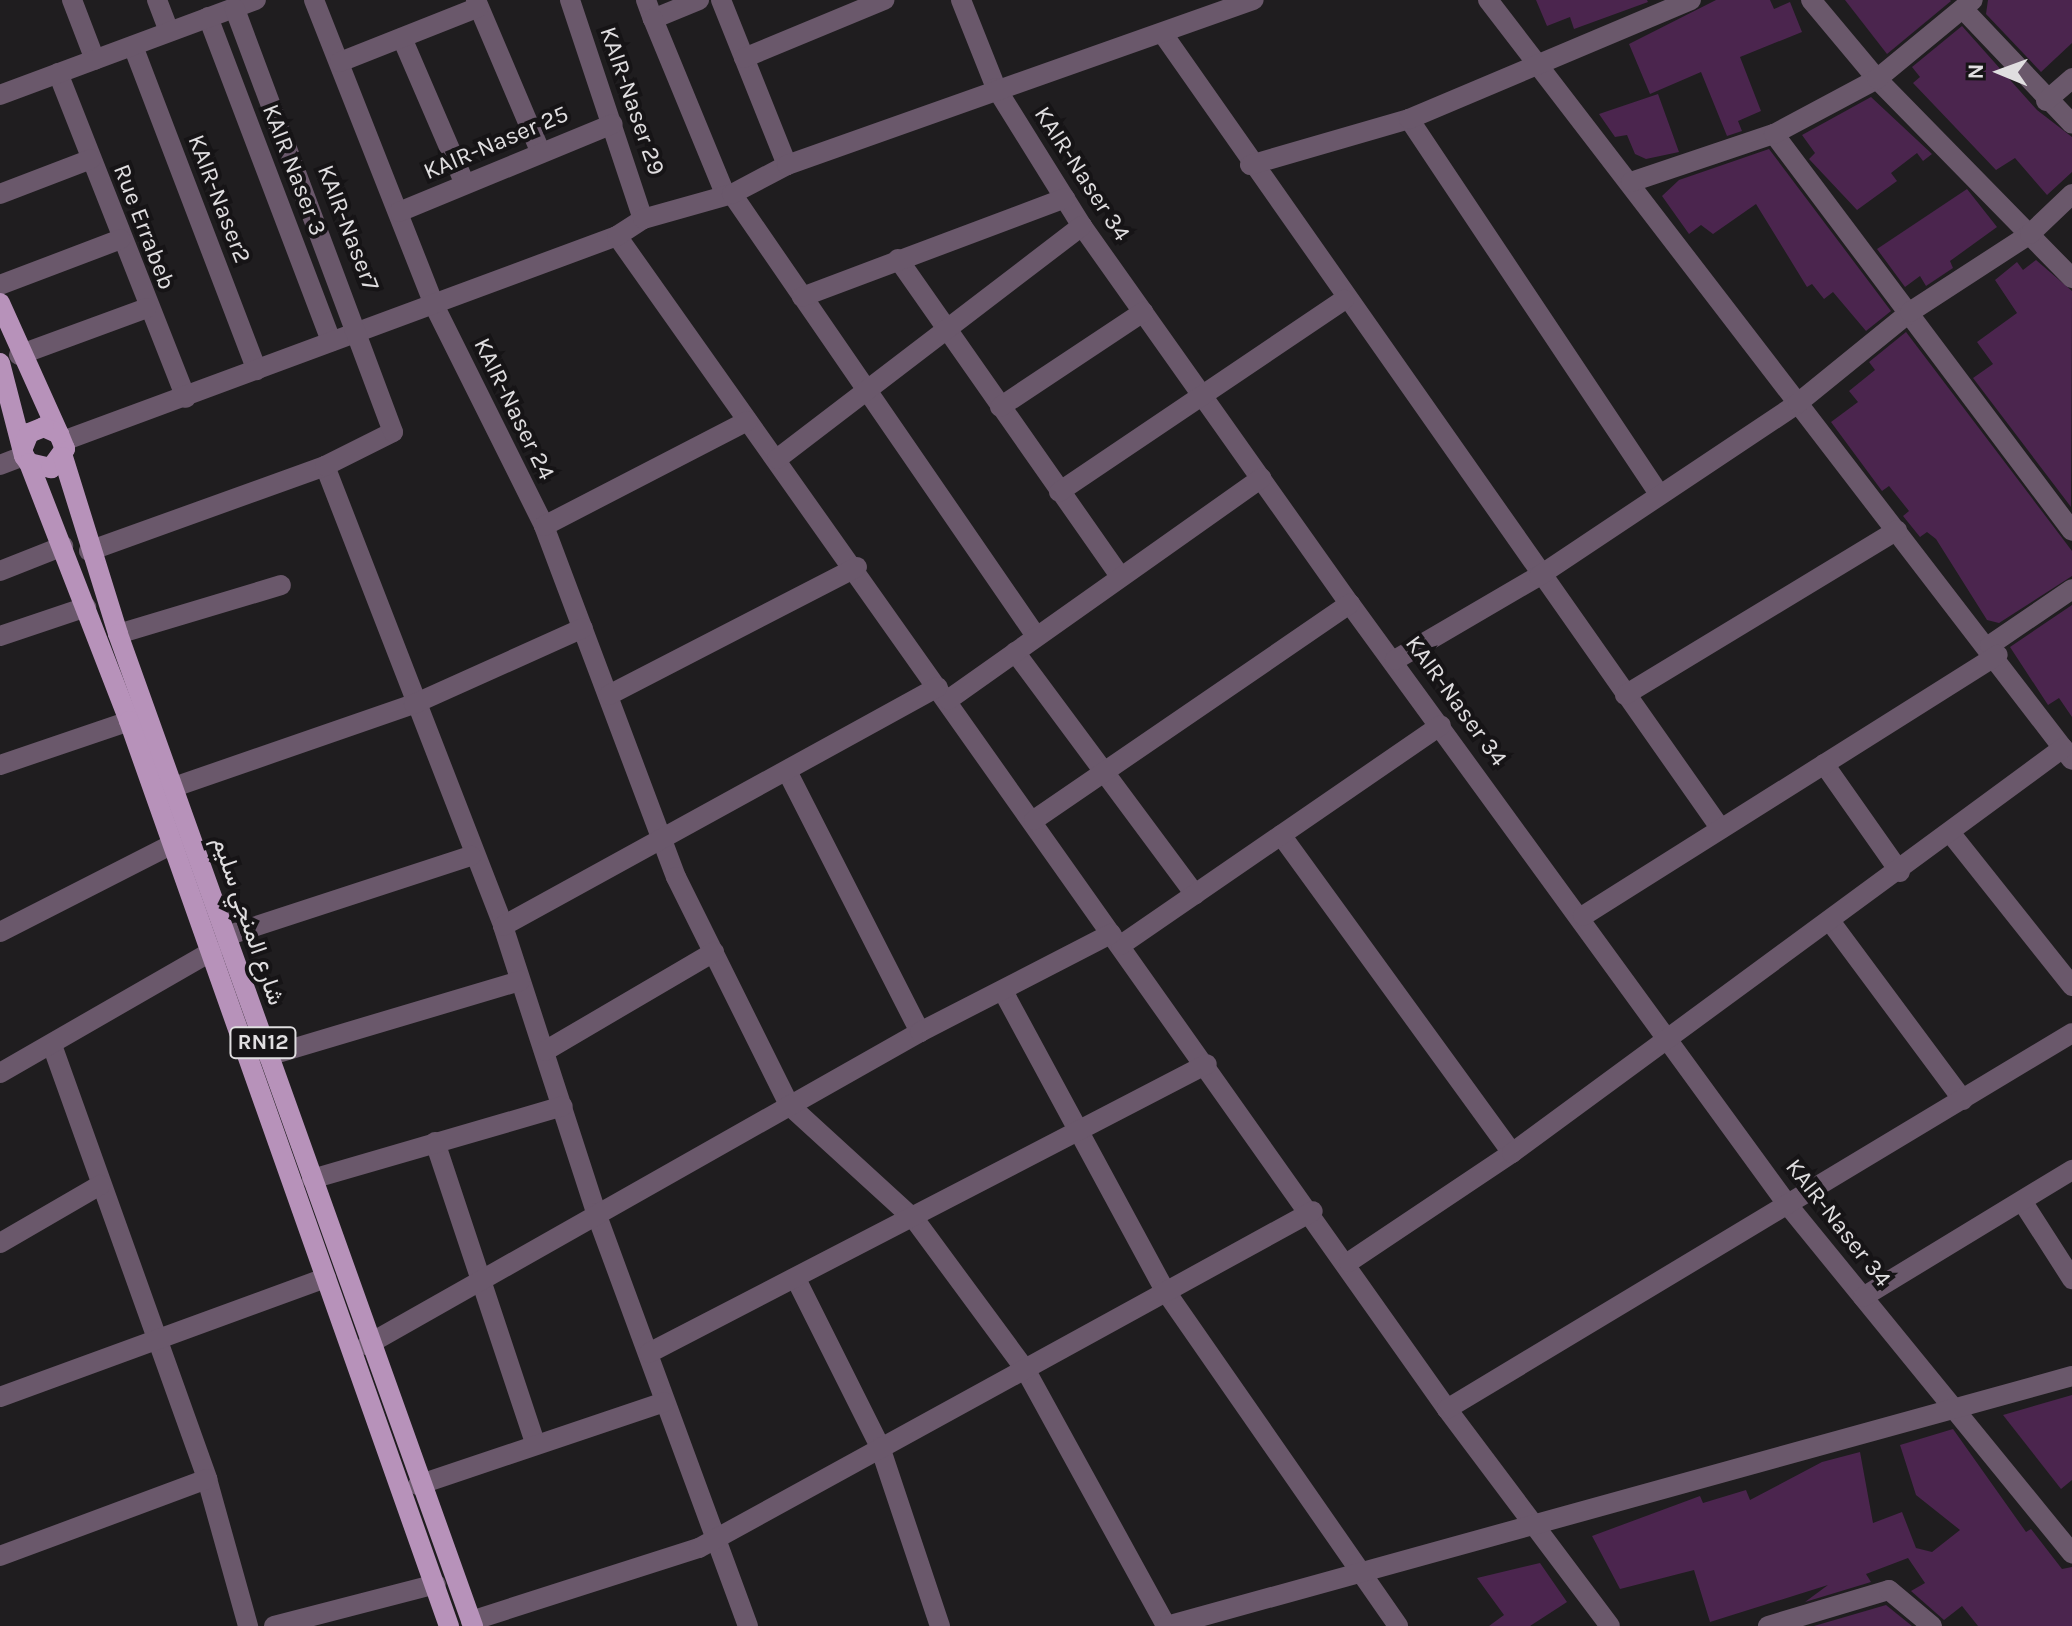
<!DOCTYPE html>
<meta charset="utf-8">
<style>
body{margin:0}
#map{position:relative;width:2072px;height:1626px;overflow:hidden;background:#1f1d1f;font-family:Karla,Vazirmatn,sans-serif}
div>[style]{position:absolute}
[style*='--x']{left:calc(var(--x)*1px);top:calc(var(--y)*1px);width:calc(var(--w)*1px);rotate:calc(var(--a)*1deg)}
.building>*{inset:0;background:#4b254e}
.minor>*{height:20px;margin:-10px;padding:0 10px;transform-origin:10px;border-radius:10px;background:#6a586b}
.major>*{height:20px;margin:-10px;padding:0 10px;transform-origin:10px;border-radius:10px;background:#b792ba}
span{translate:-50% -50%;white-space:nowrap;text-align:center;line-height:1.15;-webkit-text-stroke:8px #161416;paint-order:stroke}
.shield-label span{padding:2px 6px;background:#161416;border:2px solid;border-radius:6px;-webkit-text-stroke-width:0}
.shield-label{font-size:22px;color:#e0dee0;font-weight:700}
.street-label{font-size:24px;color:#e0dee0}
.north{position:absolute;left:1960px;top:32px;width:80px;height:80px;-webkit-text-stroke:6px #161416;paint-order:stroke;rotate:271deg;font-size:22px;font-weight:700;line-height:32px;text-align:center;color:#e0dee0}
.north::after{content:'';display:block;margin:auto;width:28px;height:36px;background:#e0dee0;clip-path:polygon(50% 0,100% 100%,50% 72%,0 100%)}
</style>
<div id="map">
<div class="building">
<i style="clip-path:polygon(1536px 0,1647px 0,1648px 2px,1574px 29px,1570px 17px,1547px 26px)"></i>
<i style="clip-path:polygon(1716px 0,1770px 0,1774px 9px,1790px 2px,1802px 32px,1740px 57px,1761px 111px,1738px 121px,1742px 131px,1727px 136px,1701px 72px,1650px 94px,1629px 44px)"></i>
<i style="clip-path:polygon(1845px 0,1950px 0,1951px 1px,1887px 54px)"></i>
<i style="clip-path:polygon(1988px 0,2072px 0,2072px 43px,2041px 72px,1986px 14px)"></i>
<i style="clip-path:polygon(1962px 26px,2037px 110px,2072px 137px,2072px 172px,2047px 195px,2015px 158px,1996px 170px,1913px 83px,1920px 77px,1912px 67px)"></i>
<i style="clip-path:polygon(1658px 94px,1679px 152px,1646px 159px,1635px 154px,1627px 135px,1615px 137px,1599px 114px)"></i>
<i style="clip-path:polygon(1871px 97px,1932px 154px,1923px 161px,1917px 153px,1891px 173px,1897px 181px,1857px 210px,1809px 159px,1815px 153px,1802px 135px)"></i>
<i style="clip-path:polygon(1769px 149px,1891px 311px,1866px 331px,1833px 292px,1824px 299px,1812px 284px,1807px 287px,1756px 204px,1713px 234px,1701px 225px,1689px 234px,1662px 196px,1679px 180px)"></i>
<i style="clip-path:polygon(1967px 189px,1997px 227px,1950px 261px,1953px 268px,1926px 286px,1920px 276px,1905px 287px,1877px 249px)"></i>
<i style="clip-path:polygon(2036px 260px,2072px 291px,2071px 507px,1973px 378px,1993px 364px,1977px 342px,2017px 313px,1995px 280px,2017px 262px,2023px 270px)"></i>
<i style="clip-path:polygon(1906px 332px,2072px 551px,2072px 576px,1999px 623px,1987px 620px,1936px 539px,1927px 532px,1920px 537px,1903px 516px,1909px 511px,1889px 486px,1882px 491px,1831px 422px,1858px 402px,1849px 391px,1875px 370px,1869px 362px)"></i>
<i style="clip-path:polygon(2072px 605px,2072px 717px,2059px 698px,2048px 705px,2010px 647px)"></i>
<i style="clip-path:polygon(2072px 1395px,2072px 1480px,2061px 1489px,2003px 1415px)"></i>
<i style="clip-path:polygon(1953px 1429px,2026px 1532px,2031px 1529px,2062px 1569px,2072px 1567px,2072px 1626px,1978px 1626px,1962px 1606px,1944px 1620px,1911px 1591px,1925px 1583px,1908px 1558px,1866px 1574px,1871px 1582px,1805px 1602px,1828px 1585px,1710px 1622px,1694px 1570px,1620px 1589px,1592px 1536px,1700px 1496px,1703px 1503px,1746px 1490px,1750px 1500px,1822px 1462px,1860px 1452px,1873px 1523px,1902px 1512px,1916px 1548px,1932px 1552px,1960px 1530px,1916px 1495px,1900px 1445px)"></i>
<i style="clip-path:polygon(1540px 1563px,1567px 1602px,1530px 1626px,1489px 1626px,1504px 1615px,1477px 1578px)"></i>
<i style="clip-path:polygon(1886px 1605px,1912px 1626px,1814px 1626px)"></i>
</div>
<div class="minor">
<i style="--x:72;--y:0;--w:64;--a:69"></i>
<i style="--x:157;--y:0;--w:33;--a:69"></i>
<i style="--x:314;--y:0;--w:328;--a:68.5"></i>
<i style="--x:434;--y:305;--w:247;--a:63.5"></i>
<i style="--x:544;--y:526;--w:375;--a:69.4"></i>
<i style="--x:676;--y:877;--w:254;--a:63.6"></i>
<i style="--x:789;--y:1105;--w:171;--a:42.4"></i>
<i style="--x:915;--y:1220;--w:185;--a:53.6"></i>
<i style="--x:1025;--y:1369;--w:293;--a:61.2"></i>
<i style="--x:476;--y:0;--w:166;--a:67"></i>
<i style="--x:570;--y:0;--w:231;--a:71.6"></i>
<i style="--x:646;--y:0;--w:20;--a:70"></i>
<i style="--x:699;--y:0;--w:50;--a:157.6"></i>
<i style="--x:653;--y:19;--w:186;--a:67.6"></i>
<i style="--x:721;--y:0;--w:178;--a:68.2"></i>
<i style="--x:961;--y:0;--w:95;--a:68.3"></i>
<i style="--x:996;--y:88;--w:163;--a:58.1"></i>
<i style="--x:1082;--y:226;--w:463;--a:54.7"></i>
<i style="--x:1350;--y:604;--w:742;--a:53.93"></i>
<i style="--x:1787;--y:1204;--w:451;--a:50.8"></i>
<i style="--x:1488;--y:0;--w:958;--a:52.46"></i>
<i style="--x:1811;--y:0;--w:103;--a:50.1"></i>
<i style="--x:1877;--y:79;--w:279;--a:45.6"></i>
<i style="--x:1963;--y:9;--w:158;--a:46.5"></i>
<i style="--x:208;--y:17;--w:347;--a:69.2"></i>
<i style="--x:1163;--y:34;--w:971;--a:54.94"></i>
<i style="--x:402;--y:38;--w:159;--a:66.7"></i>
<i style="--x:133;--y:46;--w:347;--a:69.1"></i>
<i style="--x:744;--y:58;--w:152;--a:-22.5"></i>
<i style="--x:340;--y:62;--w:149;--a:-21.6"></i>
<i style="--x:58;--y:73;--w:349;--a:68.5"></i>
<i style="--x:0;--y:95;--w:273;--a:-20.4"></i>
<i style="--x:2046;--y:101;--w:35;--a:-41"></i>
<i style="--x:1409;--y:119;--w:448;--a:56.3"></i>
<i style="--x:1774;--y:134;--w:496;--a:53.1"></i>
<i style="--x:1250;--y:165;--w:166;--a:-16.1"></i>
<i style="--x:1409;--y:119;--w:306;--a:-22.9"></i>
<i style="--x:1631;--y:182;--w:151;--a:-18.6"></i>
<i style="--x:1774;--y:134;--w:117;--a:-28.1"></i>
<i style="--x:1877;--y:79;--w:124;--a:-39.5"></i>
<i style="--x:0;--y:194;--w:97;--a:-21"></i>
<i style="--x:732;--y:194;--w:536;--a:55.48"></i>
<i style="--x:399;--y:212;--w:231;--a:-22.4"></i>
<i style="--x:617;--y:236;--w:1437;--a:54.72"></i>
<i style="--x:1447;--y:1409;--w:271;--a:53.1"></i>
<i style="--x:898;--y:259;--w:386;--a:55"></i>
<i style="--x:0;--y:285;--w:129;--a:-20.8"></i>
<i style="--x:802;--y:297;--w:281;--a:-20.6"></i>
<i style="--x:19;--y:355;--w:136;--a:-20.2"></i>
<i style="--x:1000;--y:407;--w:172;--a:-33.6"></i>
<i style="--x:63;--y:441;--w:591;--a:-20.31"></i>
<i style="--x:617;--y:236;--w:31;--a:-33"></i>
<i style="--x:643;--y:219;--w:92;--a:-15.7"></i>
<i style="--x:732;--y:194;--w:62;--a:-27.8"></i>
<i style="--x:787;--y:165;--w:495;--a:-19.5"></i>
<i style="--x:777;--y:459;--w:384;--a:-37.4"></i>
<i style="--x:0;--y:465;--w:26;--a:-21"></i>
<i style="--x:325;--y:466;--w:493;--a:68.8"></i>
<i style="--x:503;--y:926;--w:302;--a:72"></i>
<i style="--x:596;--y:1213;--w:440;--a:69.8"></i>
<i style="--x:1059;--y:492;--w:344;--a:-34"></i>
<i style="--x:544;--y:526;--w:229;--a:-27.3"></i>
<i style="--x:89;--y:551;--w:251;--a:-19.8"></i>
<i style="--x:325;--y:466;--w:76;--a:-26.6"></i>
<i style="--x:393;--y:432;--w:452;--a:-110.5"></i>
<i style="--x:0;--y:571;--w:68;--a:-21.6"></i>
<i style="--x:118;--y:634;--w:170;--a:-16.7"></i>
<i style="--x:0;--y:636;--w:91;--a:-18.6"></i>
<i style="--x:1990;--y:645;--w:99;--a:-34.3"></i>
<i style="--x:1015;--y:652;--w:302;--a:53.4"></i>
<i style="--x:1395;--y:660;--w:167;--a:-30.3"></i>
<i style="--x:1539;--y:576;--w:311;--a:-33.7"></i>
<i style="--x:1798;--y:403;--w:144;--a:-39.1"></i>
<i style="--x:1910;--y:312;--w:143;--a:-33"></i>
<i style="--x:2030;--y:234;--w:58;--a:-43.6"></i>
<i style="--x:609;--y:695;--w:279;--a:-27.3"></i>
<i style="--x:1625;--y:695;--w:318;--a:-31.2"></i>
<i style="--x:948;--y:700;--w:384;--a:-35.3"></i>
<i style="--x:1824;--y:764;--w:132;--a:54.9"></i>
<i style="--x:0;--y:765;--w:136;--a:-18.8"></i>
<i style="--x:788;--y:773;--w:291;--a:63"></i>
<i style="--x:174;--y:787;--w:254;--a:-19.1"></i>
<i style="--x:414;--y:704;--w:185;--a:-24.2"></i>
<i style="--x:1034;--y:820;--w:383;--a:-34.4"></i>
<i style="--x:1281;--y:835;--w:393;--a:54"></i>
<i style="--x:1952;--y:835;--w:193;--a:51.5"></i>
<i style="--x:1583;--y:916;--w:490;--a:-32.2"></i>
<i style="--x:1830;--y:921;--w:223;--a:53.4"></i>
<i style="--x:503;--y:926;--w:496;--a:-28.8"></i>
<i style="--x:0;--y:932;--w:194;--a:-27"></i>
<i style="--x:226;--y:936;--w:258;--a:-18.1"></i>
<i style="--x:1121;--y:945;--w:388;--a:-34.5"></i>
<i style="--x:1004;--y:993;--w:336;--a:61.6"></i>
<i style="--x:1164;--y:1289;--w:410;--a:55.2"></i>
<i style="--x:52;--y:1045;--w:461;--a:70.3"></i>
<i style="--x:207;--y:1479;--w:153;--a:74.4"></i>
<i style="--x:545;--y:1051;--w:196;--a:-30.4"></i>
<i style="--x:268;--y:1056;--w:263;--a:-16.6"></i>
<i style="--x:0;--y:1073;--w:245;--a:-29.9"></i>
<i style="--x:435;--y:1142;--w:316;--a:71.6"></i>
<i style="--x:312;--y:1179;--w:261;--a:-16.2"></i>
<i style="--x:2022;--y:1201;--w:93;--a:57.3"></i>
<i style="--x:0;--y:1243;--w:116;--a:-30.1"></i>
<i style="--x:1349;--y:1262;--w:196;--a:-33.8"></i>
<i style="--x:1512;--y:1153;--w:684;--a:-36.32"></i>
<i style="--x:796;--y:1279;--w:188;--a:63.4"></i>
<i style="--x:880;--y:1447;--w:189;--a:71.5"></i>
<i style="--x:1863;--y:1297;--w:245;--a:-31.3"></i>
<i style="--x:367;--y:1345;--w:635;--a:-29.51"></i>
<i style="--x:920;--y:1032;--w:215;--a:-27.2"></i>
<i style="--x:649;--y:1353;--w:628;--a:-27.38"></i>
<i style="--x:0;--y:1397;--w:347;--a:-20.1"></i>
<i style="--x:1447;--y:1409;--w:729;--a:-31.03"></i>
<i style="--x:418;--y:1485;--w:260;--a:-18.6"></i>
<i style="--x:0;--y:1556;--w:221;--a:-20.4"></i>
<i style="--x:471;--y:1621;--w:239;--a:-17.8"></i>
<i style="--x:699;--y:1548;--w:700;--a:-28.76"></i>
<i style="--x:274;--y:1626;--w:167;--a:-14.5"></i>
<i style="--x:1167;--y:1626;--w:939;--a:-15.44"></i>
<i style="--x:1768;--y:1626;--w:126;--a:-16.6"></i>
<i style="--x:1889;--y:1590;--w:56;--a:39.9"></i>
</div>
<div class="major">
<i style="--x:0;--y:303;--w:144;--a:65.8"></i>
<i style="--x:0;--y:363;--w:96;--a:75.5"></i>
<i style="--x:24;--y:456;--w:9;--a:54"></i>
<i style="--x:29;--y:463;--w:23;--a:13"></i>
<i style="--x:51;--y:468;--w:24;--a:-54"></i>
<i style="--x:65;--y:449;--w:16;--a:-112"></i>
<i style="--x:59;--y:434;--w:17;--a:-155"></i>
<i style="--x:44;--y:427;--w:16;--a:158"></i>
<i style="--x:29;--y:433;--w:16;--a:112"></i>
<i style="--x:63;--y:457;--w:185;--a:72.7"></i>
<i style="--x:118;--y:634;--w:1054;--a:70.31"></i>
<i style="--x:29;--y:463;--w:277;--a:68.8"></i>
<i style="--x:129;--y:721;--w:960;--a:70.53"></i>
</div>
<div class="shield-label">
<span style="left:263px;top:1043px">RN12</span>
</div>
<div class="street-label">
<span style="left:632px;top:101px;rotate:71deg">KAIR-Naser 29</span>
<span style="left:496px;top:143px;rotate:-23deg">KAIR-Naser 25</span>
<span style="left:294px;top:170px;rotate:69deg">KAIR Naser 3</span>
<span style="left:1082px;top:174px;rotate:57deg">KAIR-Naser 34</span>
<span style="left:219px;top:199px;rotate:69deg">KAIR-Naser2</span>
<span style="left:144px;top:227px;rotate:69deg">Rue Errabeb</span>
<span style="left:348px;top:228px;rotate:69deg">KAIR-Naser7</span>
<span style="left:514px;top:409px;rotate:64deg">KAIR-Naser 24</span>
<span style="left:1456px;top:701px;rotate:54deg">KAIR-Naser 34</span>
<span style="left:248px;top:921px;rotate:71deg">شارع المنجي سليم</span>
<span style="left:1838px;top:1223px;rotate:52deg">KAIR-Naser 34</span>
</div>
<div class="north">N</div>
</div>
